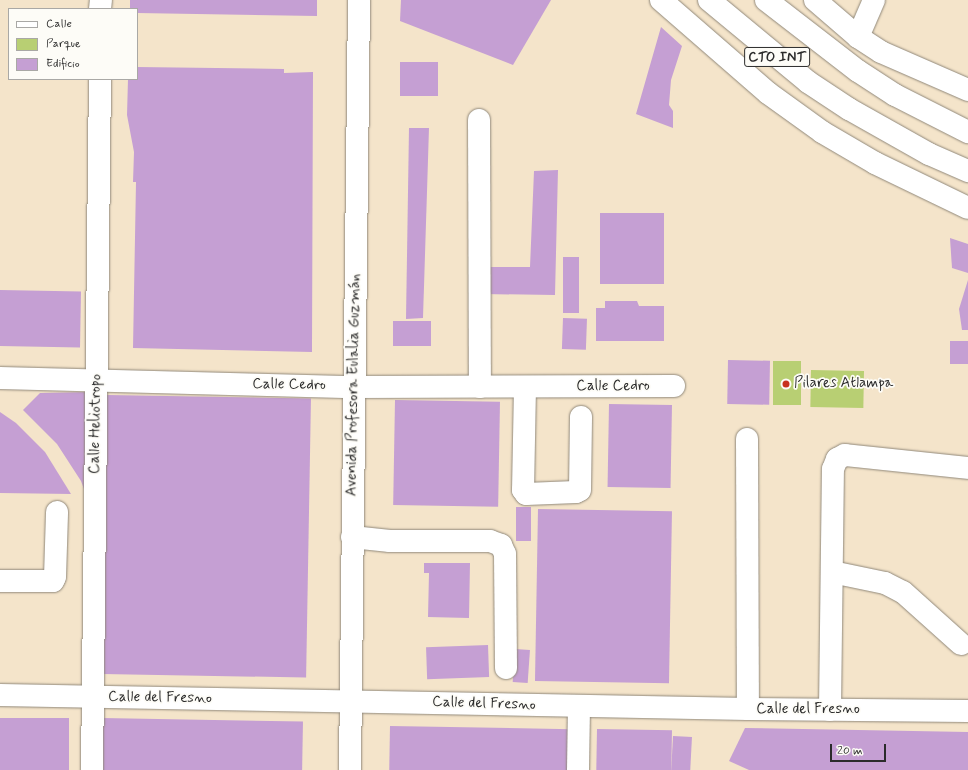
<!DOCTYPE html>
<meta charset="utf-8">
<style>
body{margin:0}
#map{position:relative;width:968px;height:770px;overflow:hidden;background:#f4e4ca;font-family:Mynerve,sans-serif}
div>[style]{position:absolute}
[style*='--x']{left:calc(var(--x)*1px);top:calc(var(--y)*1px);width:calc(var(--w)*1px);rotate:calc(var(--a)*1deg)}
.green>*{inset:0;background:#b8cf73;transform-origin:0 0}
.building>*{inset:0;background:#c59fd3;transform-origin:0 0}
.roads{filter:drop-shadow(0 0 1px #90887a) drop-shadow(0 0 1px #90887a)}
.minor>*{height:22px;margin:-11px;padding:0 11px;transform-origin:11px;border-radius:11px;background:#fff}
.major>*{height:22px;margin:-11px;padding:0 11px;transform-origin:11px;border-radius:11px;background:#fff}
.highway>*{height:22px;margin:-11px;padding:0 11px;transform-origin:11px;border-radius:11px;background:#fff}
.dots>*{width:11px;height:11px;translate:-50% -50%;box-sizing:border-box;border:2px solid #fdfcf7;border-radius:50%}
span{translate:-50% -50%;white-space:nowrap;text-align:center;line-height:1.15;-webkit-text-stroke:3.5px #fdfcf7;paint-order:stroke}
.shield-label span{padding:1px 3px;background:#fdfcf7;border:1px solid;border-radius:3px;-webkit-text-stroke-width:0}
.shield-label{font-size:14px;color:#2b2b2b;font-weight:700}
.poi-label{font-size:15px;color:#2b2b2b}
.left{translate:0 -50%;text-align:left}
.street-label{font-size:15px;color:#2b2b2b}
.legend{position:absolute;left:8px;top:8px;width:130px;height:72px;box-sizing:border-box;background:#fdfcf7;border:1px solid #a9a8a5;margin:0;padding:5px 7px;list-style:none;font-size:12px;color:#2b2b2b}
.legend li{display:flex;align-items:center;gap:8px;height:20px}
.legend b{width:20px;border:1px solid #a9a8a5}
.scale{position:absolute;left:830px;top:744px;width:56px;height:18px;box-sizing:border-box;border:2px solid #2b2b2b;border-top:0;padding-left:5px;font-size:12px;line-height:14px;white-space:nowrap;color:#2b2b2b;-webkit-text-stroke:3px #fdfcf7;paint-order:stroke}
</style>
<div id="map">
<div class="green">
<i style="left:773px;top:361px;width:28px;height:44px"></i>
<i style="left:811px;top:370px;width:53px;height:37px;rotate:1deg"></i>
</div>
<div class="building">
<i style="clip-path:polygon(130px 0,317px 0,317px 16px,137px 13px,137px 9px,130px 9px)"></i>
<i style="clip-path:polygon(401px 0,551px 0,513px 65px,400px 21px)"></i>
<i style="clip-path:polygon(661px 27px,682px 46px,671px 80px,669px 105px,673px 111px,673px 128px,636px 114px)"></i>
<i style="left:400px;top:62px;width:38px;height:34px"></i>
<i style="clip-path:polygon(137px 67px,284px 69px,284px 73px,313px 72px,312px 352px,133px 348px,136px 182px,133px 182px,134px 152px,127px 115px,128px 79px,137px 79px)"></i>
<i style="clip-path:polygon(409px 128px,429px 128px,423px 318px,406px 319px)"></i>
<i style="clip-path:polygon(558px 170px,555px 295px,483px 294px,485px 267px,530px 267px,534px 171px)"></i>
<i style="left:664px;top:213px;width:71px;height:64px;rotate:90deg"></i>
<i style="clip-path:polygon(950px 238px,968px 244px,968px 273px,952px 268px)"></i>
<i style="left:563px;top:257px;width:16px;height:56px"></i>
<i style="clip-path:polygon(968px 280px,968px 330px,962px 330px,959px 309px)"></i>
<i style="left:0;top:290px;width:81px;height:56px;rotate:1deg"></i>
<i style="clip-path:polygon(605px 301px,637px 301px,639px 306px,664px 306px,664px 341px,596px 341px,596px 308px,605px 308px)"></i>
<i style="left:563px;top:318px;width:24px;height:31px;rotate:2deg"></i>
<i style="left:393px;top:321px;width:38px;height:25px"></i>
<i style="left:950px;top:341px;width:18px;height:23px"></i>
<i style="left:728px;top:360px;width:42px;height:44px;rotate:1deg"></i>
<i style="clip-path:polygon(92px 392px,90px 505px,81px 481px,57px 444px,23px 410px,40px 393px)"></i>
<i style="left:107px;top:395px;width:204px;height:279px;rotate:1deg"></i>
<i style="left:395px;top:400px;width:105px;height:105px;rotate:1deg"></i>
<i style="left:609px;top:404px;width:63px;height:83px;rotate:1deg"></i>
<i style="clip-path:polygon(0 412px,16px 423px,45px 452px,71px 494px,0 493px)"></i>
<i style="left:516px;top:507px;width:15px;height:34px"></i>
<i style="left:538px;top:509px;width:134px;height:172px;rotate:1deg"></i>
<i style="clip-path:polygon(424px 563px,470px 563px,469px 618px,428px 617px,429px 573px,424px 573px)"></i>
<i style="left:488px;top:645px;width:32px;height:62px;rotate:88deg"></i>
<i style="left:515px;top:649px;width:15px;height:33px;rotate:4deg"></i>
<i style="left:69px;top:718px;width:52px;height:69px;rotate:90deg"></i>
<i style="left:102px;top:718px;width:201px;height:52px;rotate:1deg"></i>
<i style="left:390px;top:726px;width:182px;height:44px;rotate:1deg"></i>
<i style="clip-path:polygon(745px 728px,968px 732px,968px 770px,749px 770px,729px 761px)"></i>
<i style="left:597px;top:729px;width:75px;height:41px;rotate:1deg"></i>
<i style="left:673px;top:736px;width:19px;height:34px;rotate:3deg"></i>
</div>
<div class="roads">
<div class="minor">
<i style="--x:100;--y:9;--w:9;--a:-84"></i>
<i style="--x:858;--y:37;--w:40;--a:-66.6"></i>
<i style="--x:479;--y:120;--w:267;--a:89.8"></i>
<i style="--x:0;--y:378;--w:354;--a:1.5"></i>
<i style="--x:354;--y:387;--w:320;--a:-0.2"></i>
<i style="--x:525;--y:387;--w:103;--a:91.1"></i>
<i style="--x:523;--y:490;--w:5;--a:53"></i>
<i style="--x:526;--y:494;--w:50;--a:-2.3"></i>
<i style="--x:576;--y:492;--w:4;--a:-27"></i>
<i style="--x:580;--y:490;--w:73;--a:-89.2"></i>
<i style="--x:747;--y:439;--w:270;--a:89.8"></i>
<i style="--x:352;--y:537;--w:38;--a:6"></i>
<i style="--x:390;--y:541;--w:100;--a:0"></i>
<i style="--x:490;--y:541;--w:12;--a:20"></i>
<i style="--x:501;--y:545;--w:10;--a:66"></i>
<i style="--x:505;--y:554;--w:114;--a:89.5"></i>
<i style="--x:832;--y:572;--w:54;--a:11.7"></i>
<i style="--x:885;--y:583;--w:20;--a:27"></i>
<i style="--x:903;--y:592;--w:78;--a:41.9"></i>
<i style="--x:0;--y:581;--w:53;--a:0"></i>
<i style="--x:53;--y:581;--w:4;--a:-63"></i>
<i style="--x:55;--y:577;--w:65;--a:-88.2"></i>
<i style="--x:0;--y:695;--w:748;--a:1.07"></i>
<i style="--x:748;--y:709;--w:220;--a:0.5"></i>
<i style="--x:830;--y:710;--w:241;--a:-89.3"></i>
<i style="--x:833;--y:469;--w:11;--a:-68"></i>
<i style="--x:837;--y:459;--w:9;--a:-27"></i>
<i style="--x:845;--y:455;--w:124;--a:6"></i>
<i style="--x:92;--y:770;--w:691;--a:-89.34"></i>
<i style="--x:578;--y:770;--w:63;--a:-89.1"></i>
</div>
<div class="major">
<i style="--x:661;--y:0;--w:142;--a:41"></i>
<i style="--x:768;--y:93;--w:67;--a:35.8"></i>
<i style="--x:822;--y:132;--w:61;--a:30.3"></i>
<i style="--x:875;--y:163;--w:103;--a:25.8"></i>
<i style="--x:815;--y:0;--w:57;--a:40.7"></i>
<i style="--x:858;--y:37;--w:27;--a:33"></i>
<i style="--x:881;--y:52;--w:95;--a:23.6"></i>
<i style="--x:350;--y:770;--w:770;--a:-89.33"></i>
</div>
<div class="highway">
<i style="--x:709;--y:0;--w:129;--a:39.6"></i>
<i style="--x:808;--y:82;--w:49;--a:33.4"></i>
<i style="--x:849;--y:109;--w:92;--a:29.4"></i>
<i style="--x:929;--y:154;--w:43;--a:23.6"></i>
<i style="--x:766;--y:0;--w:116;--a:37.7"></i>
<i style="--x:858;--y:71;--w:44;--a:33"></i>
<i style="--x:895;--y:95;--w:82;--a:26.9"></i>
</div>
</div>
<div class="dots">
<i style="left:786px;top:384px;background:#c8321e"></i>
</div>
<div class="shield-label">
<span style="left:777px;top:57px">CTO INT</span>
</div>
<div class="poi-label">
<span class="left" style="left:794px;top:384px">Pilares Atlampa</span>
</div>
<div class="street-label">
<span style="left:289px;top:385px;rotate:1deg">Calle Cedro</span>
<span style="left:354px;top:385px;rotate:-89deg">Avenida Profesora Eulalia Guzmán</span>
<span style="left:613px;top:387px">Calle Cedro</span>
<span style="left:96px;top:424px;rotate:-89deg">Calle Heliotropo</span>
<span style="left:160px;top:698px;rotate:1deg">Calle del Fresno</span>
<span style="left:484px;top:704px;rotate:2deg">Calle del Fresno</span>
<span style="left:808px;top:710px">Calle del Fresno</span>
</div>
<ul class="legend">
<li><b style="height:5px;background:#fff"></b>Calle</li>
<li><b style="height:11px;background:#b8cf73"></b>Parque</li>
<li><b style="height:11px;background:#c59fd3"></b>Edificio</li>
</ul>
<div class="scale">20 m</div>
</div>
